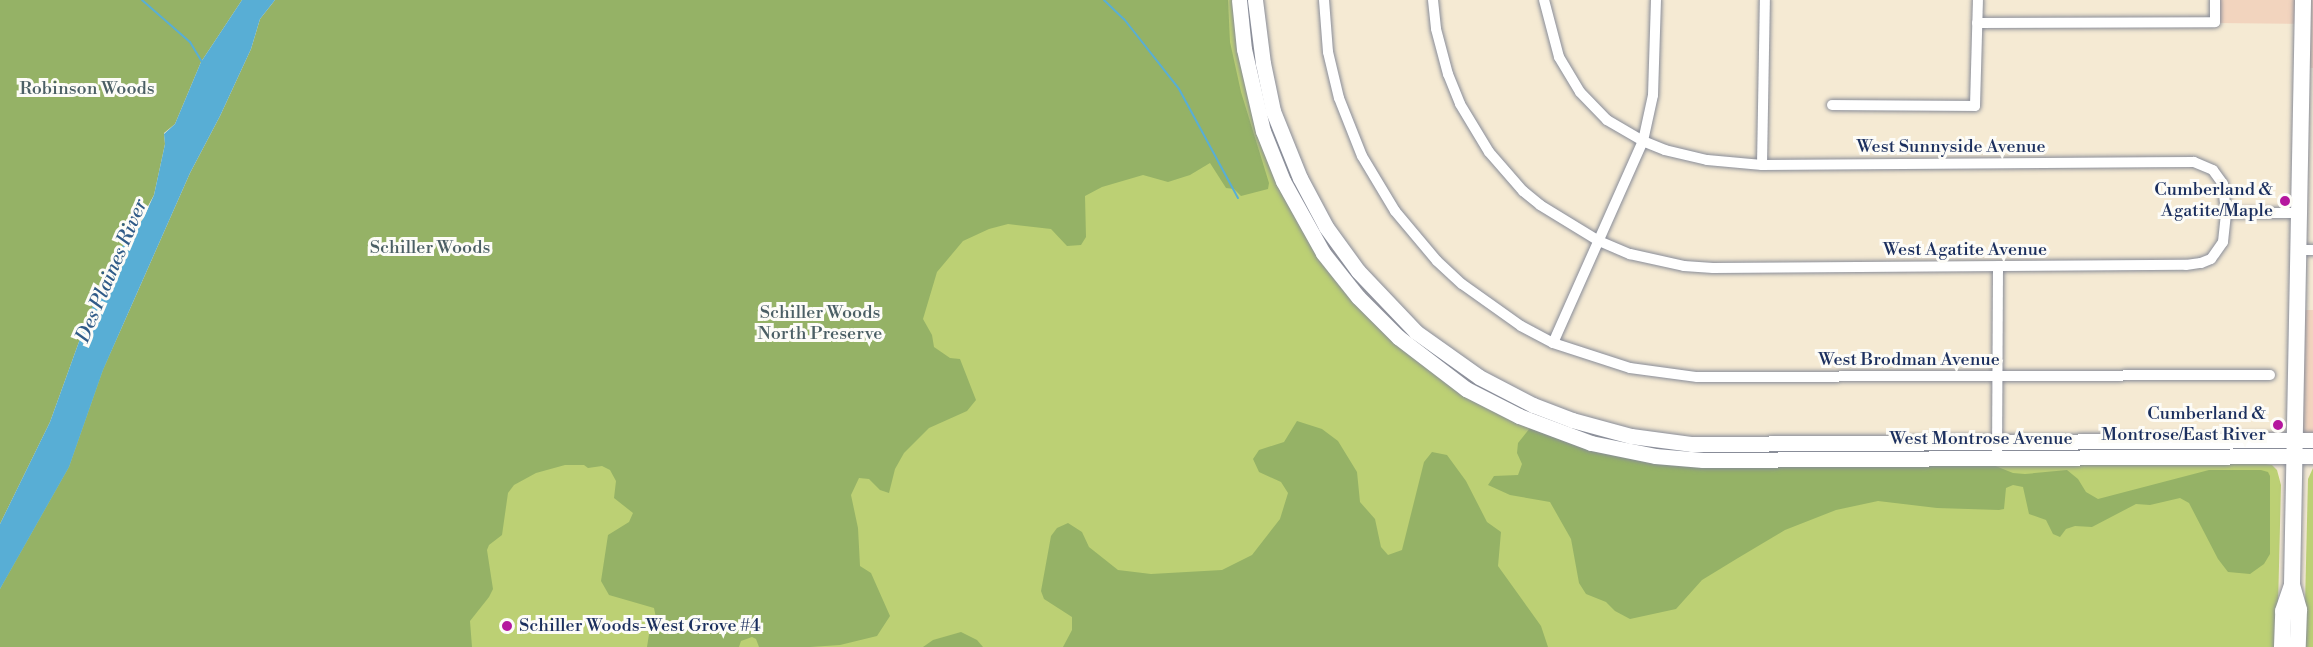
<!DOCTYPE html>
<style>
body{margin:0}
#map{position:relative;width:2313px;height:647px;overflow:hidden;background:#f5ead3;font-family:"Libre Bodoni",serif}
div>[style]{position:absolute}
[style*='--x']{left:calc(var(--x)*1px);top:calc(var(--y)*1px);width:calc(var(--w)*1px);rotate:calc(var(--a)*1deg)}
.built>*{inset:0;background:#f2d4be}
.green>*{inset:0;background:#bcd074}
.forest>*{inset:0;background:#95b266}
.water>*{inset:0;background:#58aed5}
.stream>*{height:2px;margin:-1px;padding:0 1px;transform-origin:1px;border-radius:1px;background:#58aed5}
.roads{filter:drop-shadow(0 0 2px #888c98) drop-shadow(0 0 2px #888c98)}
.street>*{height:10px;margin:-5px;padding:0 5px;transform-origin:5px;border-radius:5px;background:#fff}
.secondary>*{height:15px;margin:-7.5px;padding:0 7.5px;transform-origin:7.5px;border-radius:7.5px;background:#fff}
.primary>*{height:16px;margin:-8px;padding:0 8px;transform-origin:8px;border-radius:8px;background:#fff}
.dots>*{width:16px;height:16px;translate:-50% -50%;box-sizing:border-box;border:3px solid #fdfcf7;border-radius:50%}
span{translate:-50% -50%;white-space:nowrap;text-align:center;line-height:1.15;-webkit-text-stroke:6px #fdfcf7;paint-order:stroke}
.park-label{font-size:18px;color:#4b5f65}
.street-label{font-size:18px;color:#1b2f5e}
.poi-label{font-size:18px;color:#1b2f5e}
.right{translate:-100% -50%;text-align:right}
.left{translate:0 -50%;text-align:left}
.water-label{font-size:20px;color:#305b88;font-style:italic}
</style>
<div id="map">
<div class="built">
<i style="clip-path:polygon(2217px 0,2313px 0,2313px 68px,2309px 68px,2309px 24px,2217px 23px)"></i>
<i style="clip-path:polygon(2305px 310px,2313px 310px,2313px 436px,2301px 436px)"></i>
</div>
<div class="green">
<i style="clip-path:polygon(275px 0,1233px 0,1275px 177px,1303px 232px,1338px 282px,1522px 425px,1582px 447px,1615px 455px,2260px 463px,2272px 465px,2277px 470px,2281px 485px,2277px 647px,0 647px,0 589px)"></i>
<i style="clip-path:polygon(2313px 468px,2313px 647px,2304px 647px,2308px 479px)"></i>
</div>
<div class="forest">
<i style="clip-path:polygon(0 0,242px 0,201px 62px,175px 124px,164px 133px,165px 144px,154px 195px,89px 314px,50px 422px,0 524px)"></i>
<i style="clip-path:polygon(275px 0,1228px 0,1230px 42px,1241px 92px,1269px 183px,1268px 189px,1241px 196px,1234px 189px,1226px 188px,1210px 163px,1190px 175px,1168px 182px,1143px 175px,1102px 187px,1085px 196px,1086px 237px,1081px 245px,1067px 246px,1051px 229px,1008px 224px,989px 229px,963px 241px,937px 272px,923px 319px,932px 335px,934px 347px,950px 358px,960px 359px,976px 400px,967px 411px,929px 428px,904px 453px,895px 469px,889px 493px,880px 490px,869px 479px,859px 478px,851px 495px,858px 528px,860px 566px,871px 573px,890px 616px,877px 636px,840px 645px,810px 647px,759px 647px,756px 639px,752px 637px,741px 641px,739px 647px,647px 647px,650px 628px,656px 618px,654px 608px,609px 595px,601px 581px,608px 535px,629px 522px,633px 513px,614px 498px,616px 481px,610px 470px,602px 466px,588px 468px,584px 465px,565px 465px,536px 473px,514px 485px,508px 493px,502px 535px,489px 545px,487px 550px,493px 589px,489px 597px,470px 621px,472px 647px,0 647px,0 589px,69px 467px,103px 370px,190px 173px,220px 116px,251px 49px,260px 19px)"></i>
<i style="clip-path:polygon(1297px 421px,1322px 429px,1338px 441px,1357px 472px,1360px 502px,1375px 519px,1381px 547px,1388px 555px,1402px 550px,1424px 462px,1432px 452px,1447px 455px,1466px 481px,1487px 522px,1501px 532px,1498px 566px,1541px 626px,1548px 647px,1063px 647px,1072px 630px,1072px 617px,1044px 599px,1041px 591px,1051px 536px,1057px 528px,1068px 523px,1082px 532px,1089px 547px,1118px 570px,1151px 574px,1222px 570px,1252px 555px,1280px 519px,1288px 493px,1281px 482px,1259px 472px,1253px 459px,1259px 450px,1284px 442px)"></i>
<i style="clip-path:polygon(1530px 428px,1582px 447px,1615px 455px,1993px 465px,2013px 473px,2025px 474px,2067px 470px,2078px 479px,2086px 492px,2098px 499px,2209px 470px,2261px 470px,2268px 472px,2270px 476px,2270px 554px,2264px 564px,2250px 574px,2228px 572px,2218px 559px,2189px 503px,2180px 498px,2150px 505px,2136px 504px,2092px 527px,2075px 526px,2066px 529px,2060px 537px,2053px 534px,2046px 520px,2029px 514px,2023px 487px,2013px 485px,2006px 488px,2004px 509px,1999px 510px,1937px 508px,1878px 501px,1836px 510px,1785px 530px,1738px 558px,1702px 580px,1676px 609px,1630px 619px,1615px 611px,1606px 602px,1586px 594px,1579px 583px,1571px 539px,1550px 502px,1510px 495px,1488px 485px,1494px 476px,1518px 475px,1522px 464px,1517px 453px,1518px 443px)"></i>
<i style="clip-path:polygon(961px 632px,977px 640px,983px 647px,923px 647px,933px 640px)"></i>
</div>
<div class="water">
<i style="clip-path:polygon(242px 0,275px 0,260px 19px,251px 49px,220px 116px,190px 173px,103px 370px,69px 467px,0 589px,0 524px,50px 422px,89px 314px,121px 248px,143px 219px,154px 195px,165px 144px,164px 134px,175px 124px,201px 62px)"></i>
</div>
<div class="stream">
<i style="--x:142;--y:0;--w:64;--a:41.2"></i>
<i style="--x:190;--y:42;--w:26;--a:59"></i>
<i style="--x:1104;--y:0;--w:28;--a:44"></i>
<i style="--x:1124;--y:19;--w:89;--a:51.8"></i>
<i style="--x:1179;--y:89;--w:124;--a:61.6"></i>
</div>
<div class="roads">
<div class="street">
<i style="--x:1324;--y:0;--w:52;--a:85.6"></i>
<i style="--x:1328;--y:52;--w:47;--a:76.6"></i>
<i style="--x:1339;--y:98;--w:62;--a:68.4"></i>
<i style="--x:1362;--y:156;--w:64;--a:59"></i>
<i style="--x:1395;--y:211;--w:65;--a:50"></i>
<i style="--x:1437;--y:261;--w:34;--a:43"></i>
<i style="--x:1462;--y:284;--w:72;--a:35.4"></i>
<i style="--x:1521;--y:326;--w:36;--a:28"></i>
<i style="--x:1553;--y:343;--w:81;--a:18"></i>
<i style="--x:1630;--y:368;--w:68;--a:7.7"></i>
<i style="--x:1697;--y:377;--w:573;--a:-0.2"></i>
<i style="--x:1433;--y:0;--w:29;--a:84"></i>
<i style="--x:1436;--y:29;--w:47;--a:75.1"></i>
<i style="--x:1448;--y:74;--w:32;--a:68"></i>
<i style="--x:1460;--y:104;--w:56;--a:58.9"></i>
<i style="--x:1489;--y:152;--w:52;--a:48.9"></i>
<i style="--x:1523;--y:191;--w:22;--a:39"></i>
<i style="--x:1540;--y:205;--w:69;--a:31.4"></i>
<i style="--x:1599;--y:241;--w:34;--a:23"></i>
<i style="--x:1630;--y:254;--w:55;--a:12.5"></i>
<i style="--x:1684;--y:266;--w:29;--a:4"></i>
<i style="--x:1713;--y:268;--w:473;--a:-0.4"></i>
<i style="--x:2186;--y:265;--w:15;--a:-8"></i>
<i style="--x:2201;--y:263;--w:11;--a:-22"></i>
<i style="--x:2211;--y:259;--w:21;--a:-55"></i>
<i style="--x:2223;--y:242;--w:29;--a:-84"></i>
<i style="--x:2226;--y:213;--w:29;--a:-96"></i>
<i style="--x:2223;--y:184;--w:17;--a:-126"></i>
<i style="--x:2213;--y:170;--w:21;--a:-157"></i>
<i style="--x:2194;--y:162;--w:432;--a:179.6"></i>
<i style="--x:1762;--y:165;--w:55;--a:-174.8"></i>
<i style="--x:1707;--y:160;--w:43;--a:-166.6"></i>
<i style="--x:1665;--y:150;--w:24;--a:-158"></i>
<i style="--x:1643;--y:141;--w:42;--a:-149.7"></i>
<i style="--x:1607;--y:120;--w:39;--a:-134"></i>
<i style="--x:1580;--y:92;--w:41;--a:-121"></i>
<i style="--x:1559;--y:57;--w:59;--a:-104.7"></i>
<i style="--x:1977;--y:23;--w:238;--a:-0.2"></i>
<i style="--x:2215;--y:22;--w:22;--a:-90"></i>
<i style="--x:1832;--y:105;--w:143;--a:0.4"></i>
<i style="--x:1975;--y:106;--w:106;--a:-88.4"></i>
<i style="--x:1762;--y:165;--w:165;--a:-89"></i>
<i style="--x:2226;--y:213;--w:73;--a:0"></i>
<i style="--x:2299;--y:250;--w:14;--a:0"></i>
<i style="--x:1553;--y:343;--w:221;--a:-66"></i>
<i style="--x:1643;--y:141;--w:47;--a:-77.7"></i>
<i style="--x:1653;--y:95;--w:95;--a:-88.2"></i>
<i style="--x:1997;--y:459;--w:193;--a:-89.7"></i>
</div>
<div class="secondary">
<i style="--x:1239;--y:0;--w:49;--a:84.2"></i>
<i style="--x:1244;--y:49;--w:84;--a:77"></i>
<i style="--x:1263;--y:131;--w:54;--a:68.2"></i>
<i style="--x:1283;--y:181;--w:82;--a:60.9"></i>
<i style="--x:1323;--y:253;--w:56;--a:51.5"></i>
<i style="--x:1358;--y:297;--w:57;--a:45"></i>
<i style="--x:1398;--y:337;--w:86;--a:37.4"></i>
<i style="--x:1466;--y:389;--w:59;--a:27"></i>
<i style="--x:1519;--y:416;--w:77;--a:20.6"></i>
<i style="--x:1591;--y:443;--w:65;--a:11.5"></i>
<i style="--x:1655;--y:456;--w:48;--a:4.8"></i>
<i style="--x:1703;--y:460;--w:610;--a:-0.38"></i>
<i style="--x:1255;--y:0;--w:64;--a:82.8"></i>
<i style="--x:1263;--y:63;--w:49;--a:78.2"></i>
<i style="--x:1273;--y:111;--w:72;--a:68.1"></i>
<i style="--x:1300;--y:178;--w:55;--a:62"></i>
<i style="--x:1326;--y:227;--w:54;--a:54"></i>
<i style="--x:1358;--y:271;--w:84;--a:46.4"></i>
<i style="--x:1416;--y:332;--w:77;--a:35.5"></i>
<i style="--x:1479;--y:377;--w:61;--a:27.4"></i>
<i style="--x:1533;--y:405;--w:42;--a:21"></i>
<i style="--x:1572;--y:420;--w:61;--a:15.2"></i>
<i style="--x:1631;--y:436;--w:62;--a:7.5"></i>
<i style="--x:1692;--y:444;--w:621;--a:-0.37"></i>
</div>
<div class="primary">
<i style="--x:2292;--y:585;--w:26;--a:74"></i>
<i style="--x:2299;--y:610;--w:37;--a:92"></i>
<i style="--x:2282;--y:647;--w:36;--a:-88"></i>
<i style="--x:2283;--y:611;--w:28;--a:-71"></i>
<i style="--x:2292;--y:585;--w:585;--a:-88.92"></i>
</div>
</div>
<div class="dots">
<i style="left:2285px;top:201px;background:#b5179e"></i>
<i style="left:2278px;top:425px;background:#b5179e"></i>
<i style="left:507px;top:626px;background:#b5179e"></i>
</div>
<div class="park-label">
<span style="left:87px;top:89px">Robinson Woods</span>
<span style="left:430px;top:248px">Schiller Woods</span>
<span style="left:820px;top:324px">Schiller Woods<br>North Preserve</span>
</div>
<div class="street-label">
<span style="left:1951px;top:147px">West Sunnyside Avenue</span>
<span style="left:1965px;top:250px">West Agatite Avenue</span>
<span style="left:1909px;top:360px">West Brodman Avenue</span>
<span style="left:1981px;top:439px">West Montrose Avenue</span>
</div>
<div class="poi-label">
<span class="right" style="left:2273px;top:201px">Cumberland &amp;<br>Agatite/Maple</span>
<span class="right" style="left:2266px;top:425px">Cumberland &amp;<br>Montrose/East River</span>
<span class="left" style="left:519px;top:626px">Schiller Woods-West Grove #4</span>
</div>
<div class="water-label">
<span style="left:112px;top:271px;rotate:-67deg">Des Plaines River</span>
</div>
</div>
